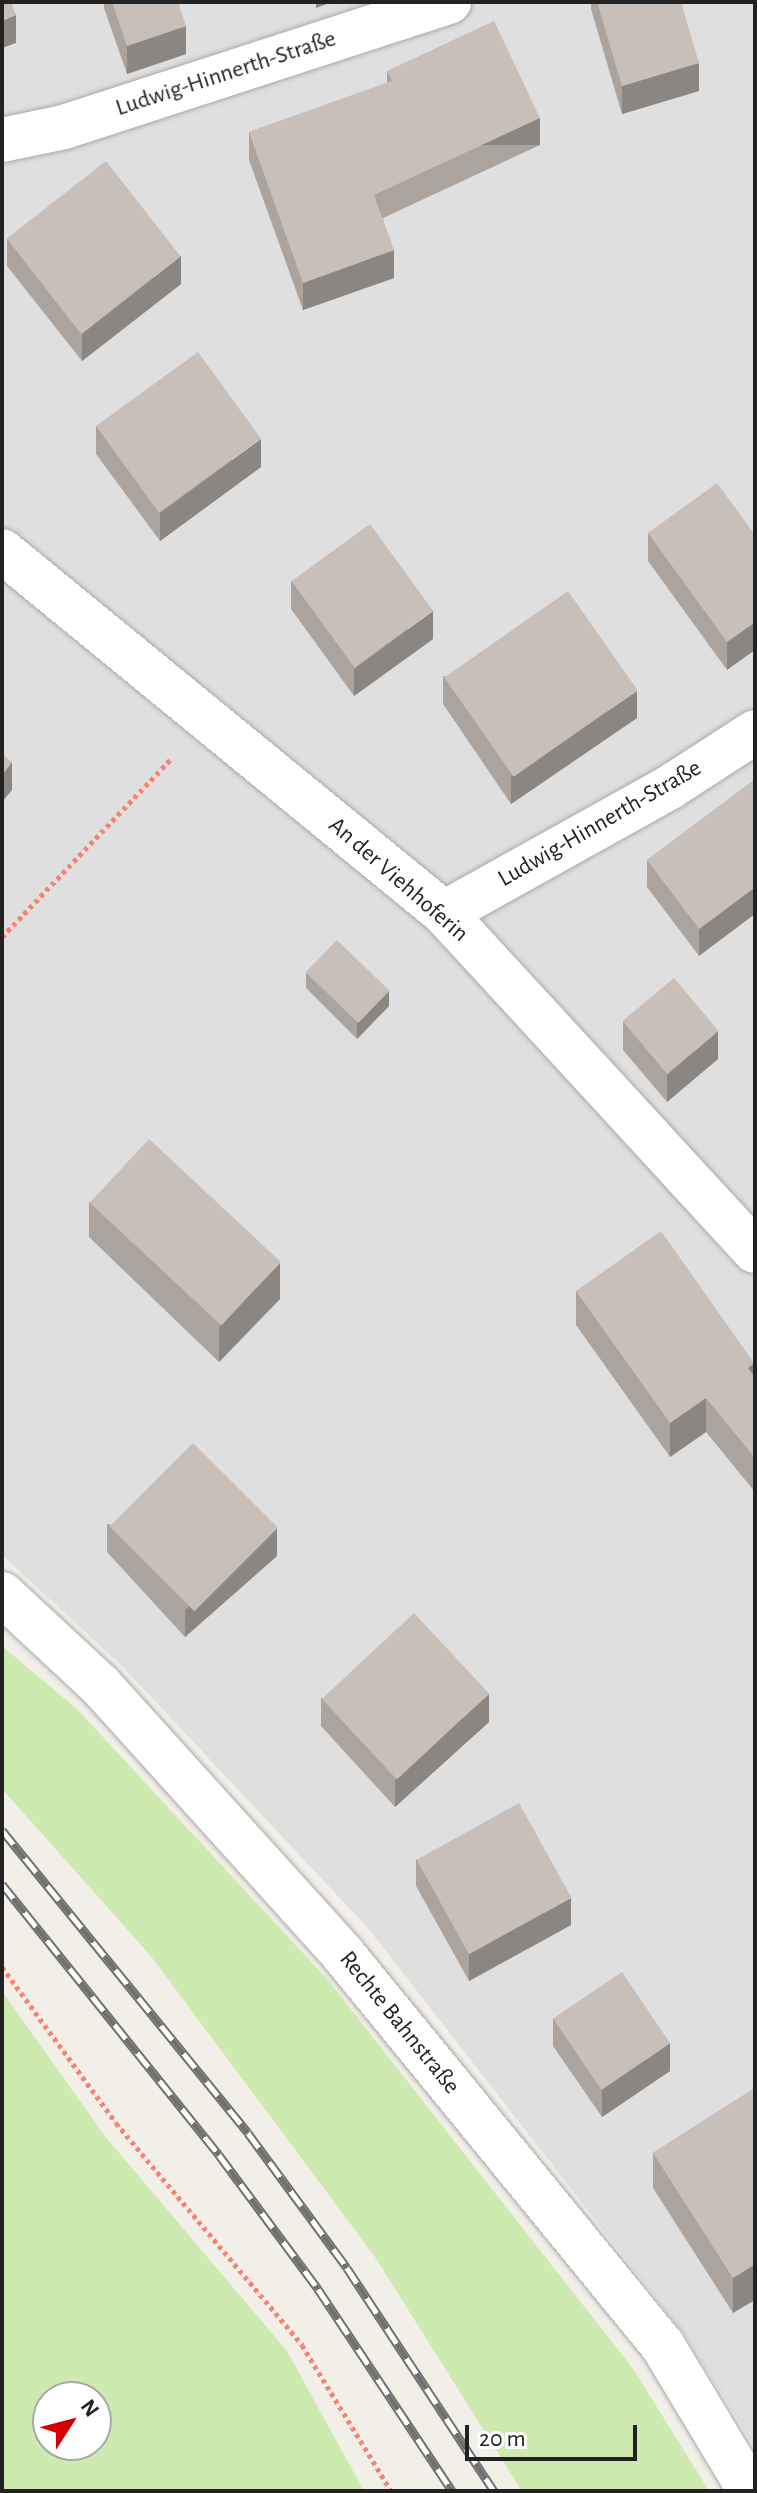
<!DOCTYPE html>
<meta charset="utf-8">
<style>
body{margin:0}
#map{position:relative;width:757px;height:2493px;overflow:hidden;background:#f2efe9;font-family:"Alegreya Sans",sans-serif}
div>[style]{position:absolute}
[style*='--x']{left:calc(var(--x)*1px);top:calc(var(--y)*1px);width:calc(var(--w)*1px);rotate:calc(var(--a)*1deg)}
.residential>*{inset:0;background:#e0dfdf}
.grass>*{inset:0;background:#cdebb0}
.path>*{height:5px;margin-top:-2.5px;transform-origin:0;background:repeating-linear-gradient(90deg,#fa8072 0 4px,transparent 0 8px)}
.roads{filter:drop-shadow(0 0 2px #a9a9a9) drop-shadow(0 0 2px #a9a9a9)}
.minor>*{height:44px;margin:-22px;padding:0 22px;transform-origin:22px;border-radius:22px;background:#fff}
.rail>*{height:9px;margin-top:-4.5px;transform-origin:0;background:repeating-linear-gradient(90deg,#fff 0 18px,#707070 0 36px);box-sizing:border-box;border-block:2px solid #707070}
.wall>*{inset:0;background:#aba49e}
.shaded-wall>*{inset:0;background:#8b8681;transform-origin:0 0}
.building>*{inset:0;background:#c7bfb8;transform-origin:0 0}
span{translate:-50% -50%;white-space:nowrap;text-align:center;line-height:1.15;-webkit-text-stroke:8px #fff;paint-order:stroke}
.street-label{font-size:24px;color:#222}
.frame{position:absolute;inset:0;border:4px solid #222;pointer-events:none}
.north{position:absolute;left:32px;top:2381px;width:80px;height:80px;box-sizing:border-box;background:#fff;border:2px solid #a7a7a7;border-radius:50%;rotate:54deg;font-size:22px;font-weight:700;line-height:32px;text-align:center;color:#222}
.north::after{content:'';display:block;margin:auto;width:28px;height:36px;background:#d40000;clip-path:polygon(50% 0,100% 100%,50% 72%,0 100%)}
.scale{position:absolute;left:465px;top:2425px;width:172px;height:36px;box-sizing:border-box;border:4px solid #222;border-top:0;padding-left:10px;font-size:24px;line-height:28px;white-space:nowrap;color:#222;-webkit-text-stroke:6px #fff;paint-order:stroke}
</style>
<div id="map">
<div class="residential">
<i style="clip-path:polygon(2px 2px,755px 2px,755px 2448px,687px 2338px,368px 1928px,122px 1666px,2px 1555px)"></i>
</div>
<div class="grass">
<i style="clip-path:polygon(2px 1646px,78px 1710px,328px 1980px,634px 2370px,709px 2491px,522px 2491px,375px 2257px,150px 1955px,2px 1789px)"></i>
<i style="clip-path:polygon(evenodd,2px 1991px,104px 2135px,287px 2351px,364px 2491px,2px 2491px,2px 1991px,48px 2397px,96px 2397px,96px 2445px,48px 2445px,48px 2397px)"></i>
</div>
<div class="path">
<i style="--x:2;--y:937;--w:247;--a:-46.5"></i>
<i style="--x:2;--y:1967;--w:193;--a:53.8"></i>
<i style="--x:116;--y:2123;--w:290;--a:50"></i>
<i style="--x:302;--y:2345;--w:171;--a:58.6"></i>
</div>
<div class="roads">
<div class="minor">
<i style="--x:2;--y:140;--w:63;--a:-11.8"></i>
<i style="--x:64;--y:127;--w:405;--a:-18"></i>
<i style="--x:2;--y:551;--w:571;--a:39.32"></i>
<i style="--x:444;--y:913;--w:459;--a:47.4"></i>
<i style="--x:444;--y:913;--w:259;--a:-29.1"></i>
<i style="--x:670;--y:787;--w:101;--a:-32.9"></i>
<i style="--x:2;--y:1594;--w:135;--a:42.9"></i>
<i style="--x:101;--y:1686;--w:360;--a:47.9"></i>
<i style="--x:342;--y:1953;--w:507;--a:50.76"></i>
<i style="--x:663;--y:2346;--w:169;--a:59"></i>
</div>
</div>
<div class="rail">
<i style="--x:2;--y:1830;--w:390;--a:50.9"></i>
<i style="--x:248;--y:2133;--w:167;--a:53.7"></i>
<i style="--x:347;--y:2268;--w:267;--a:56.6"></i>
<i style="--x:2;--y:1884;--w:347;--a:51.3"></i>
<i style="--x:219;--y:2155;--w:167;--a:53.5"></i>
<i style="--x:318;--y:2289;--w:242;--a:56.4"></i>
</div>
<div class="wall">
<i style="clip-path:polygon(104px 2px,178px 2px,186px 54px,127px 74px,104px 8px)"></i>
<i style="clip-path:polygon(591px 2px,681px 2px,699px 91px,622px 114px,591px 9px)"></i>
<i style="clip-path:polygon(387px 71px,540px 145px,383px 218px,394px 278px,303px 310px,249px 160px,249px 132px,387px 83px)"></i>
<i style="clip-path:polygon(7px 239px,181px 284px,82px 361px,7px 266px)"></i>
<i style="clip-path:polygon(96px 426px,261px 467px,160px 541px,96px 454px)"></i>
<i style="clip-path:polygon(648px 533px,755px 535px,727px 670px,648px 561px)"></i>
<i style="clip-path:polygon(291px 581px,433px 639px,354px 696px,291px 609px)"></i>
<i style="clip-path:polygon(443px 676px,637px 718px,511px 804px,443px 704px)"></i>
<i style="clip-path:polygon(753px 781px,699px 956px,647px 887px,647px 860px)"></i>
<i style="clip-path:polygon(306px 973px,389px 1006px,357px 1039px,306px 988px)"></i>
<i style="clip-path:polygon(623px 1022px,718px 1059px,667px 1102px,623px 1050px)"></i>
<i style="clip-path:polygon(89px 1202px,280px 1299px,219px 1362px,89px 1237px)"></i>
<i style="clip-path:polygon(576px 1291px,754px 1376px,755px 1492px,706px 1432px,670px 1457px,576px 1325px)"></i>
<i style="clip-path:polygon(107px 1524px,277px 1556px,185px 1637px,107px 1552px)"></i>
<i style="clip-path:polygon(321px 1698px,489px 1722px,395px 1807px,321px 1726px)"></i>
<i style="clip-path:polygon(416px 1859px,571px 1925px,469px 1981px,416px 1886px)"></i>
<i style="clip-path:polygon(553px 2018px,670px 2071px,602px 2117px,553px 2046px)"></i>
<i style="clip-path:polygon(755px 2088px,733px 2313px,653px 2188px,653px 2153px)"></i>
</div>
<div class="shaded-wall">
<i style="clip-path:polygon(316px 2px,332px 2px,316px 8px)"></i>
<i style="clip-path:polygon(16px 15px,16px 43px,2px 48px,2px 21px)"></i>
<i style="clip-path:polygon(186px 26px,186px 54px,127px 74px,127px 46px)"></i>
<i style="clip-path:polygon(699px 63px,699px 91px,622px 114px,622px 86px)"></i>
<i style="left:540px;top:118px;width:27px;height:183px;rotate:90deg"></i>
<i style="clip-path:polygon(394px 250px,394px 278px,303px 310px,303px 283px)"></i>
<i style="clip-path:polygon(181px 256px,181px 284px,82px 361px,82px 334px)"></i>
<i style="clip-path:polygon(261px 439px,261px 467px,160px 541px,160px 513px)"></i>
<i style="clip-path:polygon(433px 611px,433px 639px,354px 696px,354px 669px)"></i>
<i style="clip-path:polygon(755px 622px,755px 650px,727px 670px,727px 642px)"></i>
<i style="clip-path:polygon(637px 691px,637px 718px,511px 804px,511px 777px)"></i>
<i style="clip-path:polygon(12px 762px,12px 790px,2px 802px,2px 775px)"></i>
<i style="clip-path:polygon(755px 887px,755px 914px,699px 956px,699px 929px)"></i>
<i style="clip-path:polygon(389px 991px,389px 1006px,357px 1039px,357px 1023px)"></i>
<i style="clip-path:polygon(718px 1031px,718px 1059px,667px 1102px,667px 1075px)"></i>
<i style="clip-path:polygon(280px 1263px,280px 1299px,219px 1362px,219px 1327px)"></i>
<i style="clip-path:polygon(754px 1363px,754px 1397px,748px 1368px)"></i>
<i style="clip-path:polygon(706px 1398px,706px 1432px,670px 1457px,670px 1423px)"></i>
<i style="clip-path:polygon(277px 1528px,277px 1556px,185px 1637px,185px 1610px)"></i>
<i style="clip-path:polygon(489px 1694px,489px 1722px,395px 1807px,395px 1780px)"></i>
<i style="clip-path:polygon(571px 1898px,571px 1925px,469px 1981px,469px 1954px)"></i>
<i style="clip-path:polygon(670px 2043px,670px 2071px,602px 2117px,602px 2090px)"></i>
<i style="clip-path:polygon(755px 2264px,755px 2300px,733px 2313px,733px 2278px)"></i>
</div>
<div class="building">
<i style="clip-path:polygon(2px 2px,11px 2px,16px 15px,2px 21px)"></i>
<i style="clip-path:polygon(112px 2px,178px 2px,186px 26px,127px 46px)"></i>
<i style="clip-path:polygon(597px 2px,681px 2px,699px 63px,622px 86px)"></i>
<i style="clip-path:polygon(494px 21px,540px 118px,374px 195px,394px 250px,303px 283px,249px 132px,392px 81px,387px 71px)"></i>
<i style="left:106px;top:161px;width:121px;height:126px;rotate:52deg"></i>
<i style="left:198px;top:352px;width:107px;height:126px;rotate:54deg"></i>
<i style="clip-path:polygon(717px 483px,755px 535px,755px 622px,727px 642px,648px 533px)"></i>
<i style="left:370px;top:524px;width:107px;height:97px;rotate:54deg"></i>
<i style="left:568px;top:591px;width:121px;height:151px;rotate:55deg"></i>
<i style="clip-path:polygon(2px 754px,12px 762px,2px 775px)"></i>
<i style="clip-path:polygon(753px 781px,755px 783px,755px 887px,699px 929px,647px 860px)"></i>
<i style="left:337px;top:940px;width:73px;height:45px;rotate:44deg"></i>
<i style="left:674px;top:978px;width:69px;height:67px;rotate:50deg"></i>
<i style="left:149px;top:1139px;width:180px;height:87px;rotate:43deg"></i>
<i style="clip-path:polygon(661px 1231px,754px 1363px,748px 1368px,755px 1377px,755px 1458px,706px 1398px,670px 1423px,576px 1291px)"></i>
<i style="left:193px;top:1443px;width:120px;height:118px;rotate:45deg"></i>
<i style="left:414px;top:1613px;width:110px;height:126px;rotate:47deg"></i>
<i style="left:519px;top:1803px;width:108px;height:117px;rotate:61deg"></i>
<i style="left:622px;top:1972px;width:86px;height:83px;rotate:56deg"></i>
<i style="clip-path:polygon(755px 2088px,755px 2264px,733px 2278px,653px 2153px)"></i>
</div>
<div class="street-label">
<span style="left:226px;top:74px;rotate:-18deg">Ludwig-Hinnerth-Straße</span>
<span style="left:600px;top:824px;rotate:-30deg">Ludwig-Hinnerth-Straße</span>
<span style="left:398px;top:880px;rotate:41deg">An der Viehhoferin</span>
<span style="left:399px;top:2023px;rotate:51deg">Rechte Bahnstraße</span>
</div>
<div class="frame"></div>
<div class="north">N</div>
<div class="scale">20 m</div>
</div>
